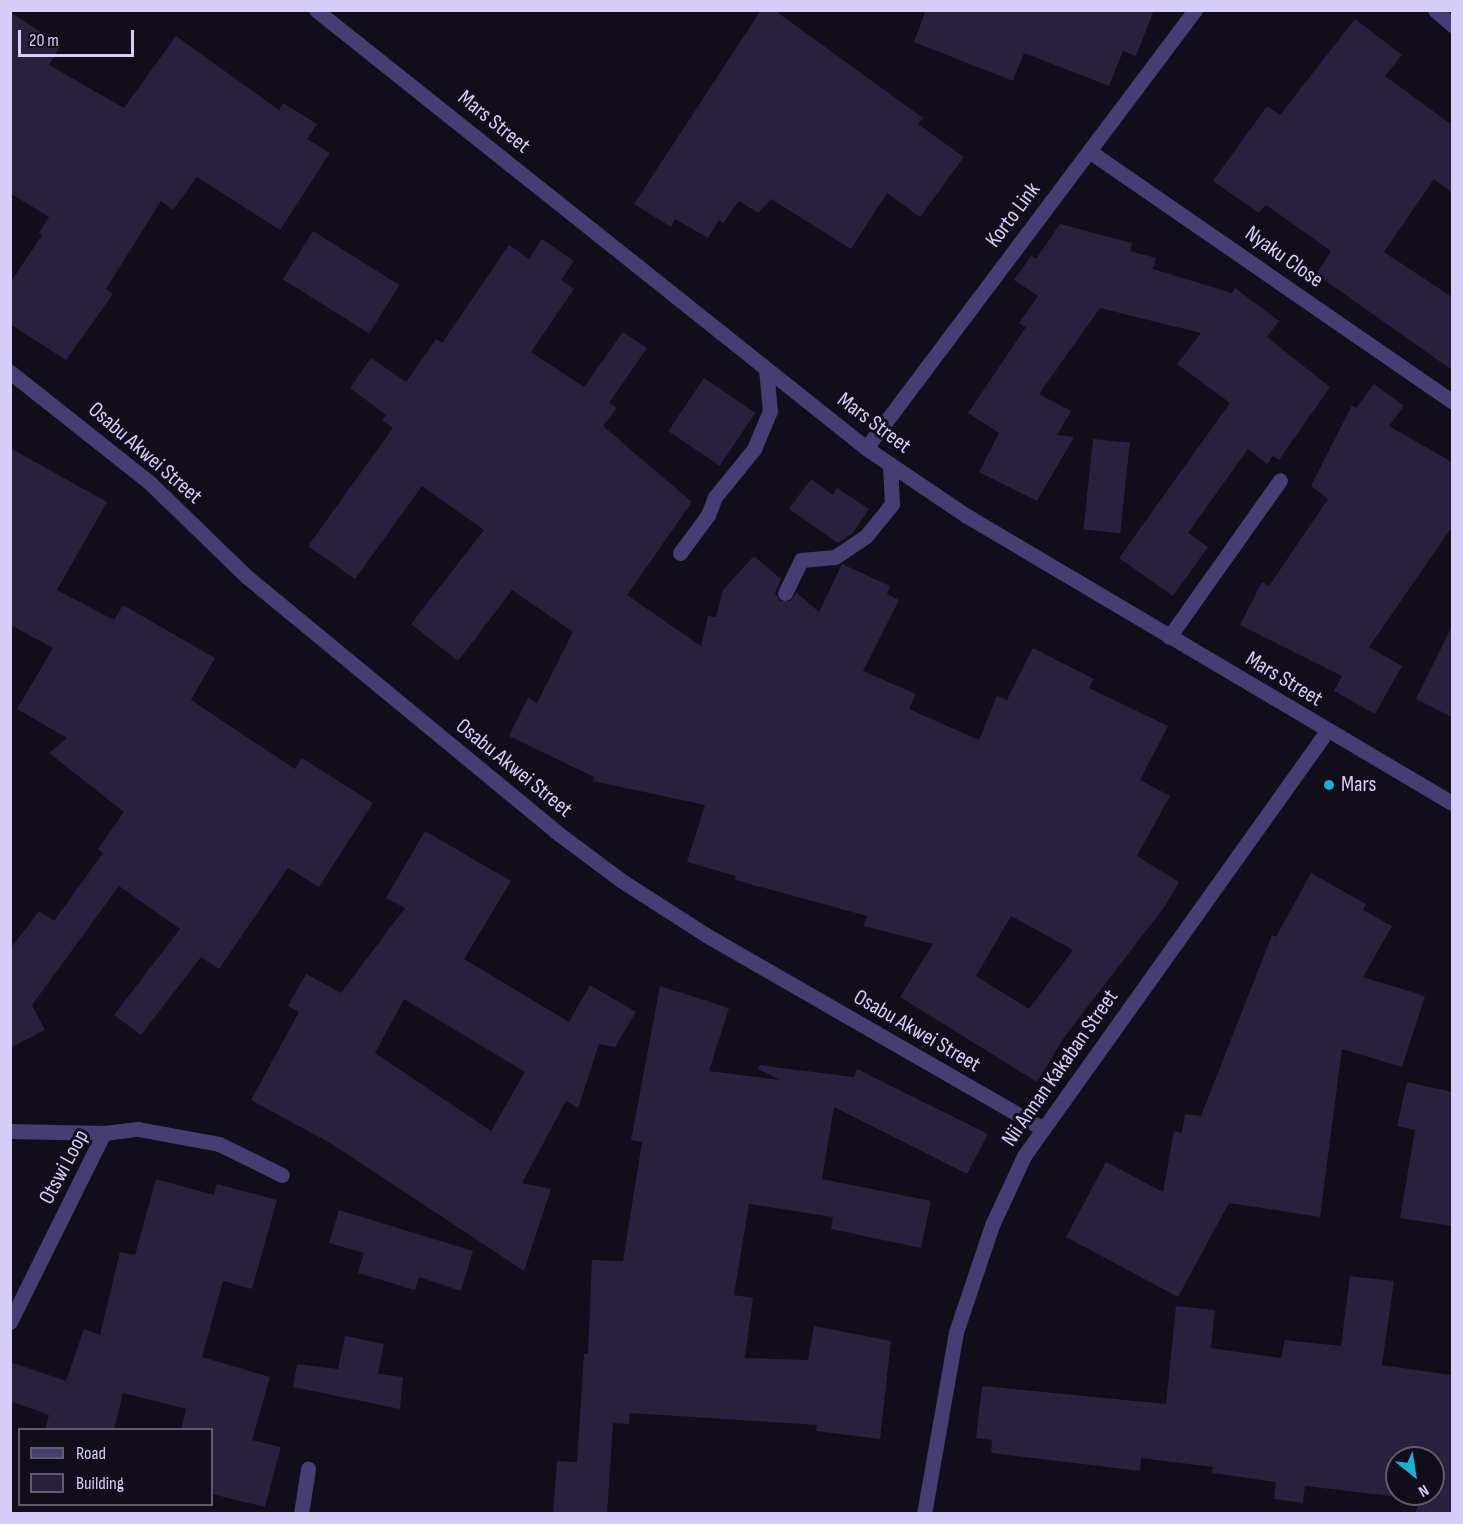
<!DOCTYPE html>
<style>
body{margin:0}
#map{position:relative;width:1463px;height:1524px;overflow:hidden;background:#110d1a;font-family:"Sofia Sans Condensed",sans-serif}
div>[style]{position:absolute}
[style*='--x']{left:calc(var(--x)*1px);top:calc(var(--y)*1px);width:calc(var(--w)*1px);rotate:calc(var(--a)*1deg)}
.building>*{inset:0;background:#28203c;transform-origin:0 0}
.minor>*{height:15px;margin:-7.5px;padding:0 7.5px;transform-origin:7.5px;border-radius:7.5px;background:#453e73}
.dots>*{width:16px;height:16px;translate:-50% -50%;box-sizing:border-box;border:3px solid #110d1a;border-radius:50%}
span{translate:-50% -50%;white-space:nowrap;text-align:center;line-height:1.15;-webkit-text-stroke:6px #110d1a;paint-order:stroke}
.street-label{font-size:22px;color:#d6cdf8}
.poi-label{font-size:22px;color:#d6cdf8}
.left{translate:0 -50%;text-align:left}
.frame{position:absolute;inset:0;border:12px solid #d6cdf8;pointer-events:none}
.legend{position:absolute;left:18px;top:1428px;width:195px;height:78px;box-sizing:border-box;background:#110d1a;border:2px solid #605a73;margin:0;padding:8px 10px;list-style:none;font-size:18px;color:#d6cdf8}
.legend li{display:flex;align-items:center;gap:12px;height:30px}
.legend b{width:30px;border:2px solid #605a73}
.north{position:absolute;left:1385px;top:1446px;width:60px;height:60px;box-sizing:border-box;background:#110d1a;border:2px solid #605a73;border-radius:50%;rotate:150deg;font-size:16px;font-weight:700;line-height:24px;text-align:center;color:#d6cdf8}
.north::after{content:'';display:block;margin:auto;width:21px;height:27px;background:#1cafd5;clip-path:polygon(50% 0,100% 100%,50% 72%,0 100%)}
.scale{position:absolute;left:18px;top:30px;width:116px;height:27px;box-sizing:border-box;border:3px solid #d6cdf8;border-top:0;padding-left:8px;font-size:18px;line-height:21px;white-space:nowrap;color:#d6cdf8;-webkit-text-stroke:4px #110d1a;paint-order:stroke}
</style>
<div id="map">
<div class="building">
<i style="clip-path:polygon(761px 10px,774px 10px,923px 118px,918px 124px,964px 157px,920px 217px,887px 193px,851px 249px,771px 199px,758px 213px,739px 201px,723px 223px,719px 220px,708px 238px,675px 219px,671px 227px,634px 204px)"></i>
<i style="clip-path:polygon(926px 10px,1154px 10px,1136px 56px,1123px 51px,1109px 86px,1024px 53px,1013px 81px,914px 42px)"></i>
<i style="clip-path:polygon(10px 12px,61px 45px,49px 65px,124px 108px,176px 36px,279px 110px,283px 103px,317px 124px,307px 139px,330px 153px,280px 230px,197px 177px,173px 210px,161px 201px,106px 289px,113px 294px,66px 360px,10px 324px,10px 283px,42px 235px,39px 233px,49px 217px,10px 193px)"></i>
<i style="clip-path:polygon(1355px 19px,1402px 55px,1385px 76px,1452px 125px,1452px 193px,1434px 179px,1384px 252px,1452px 297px,1452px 370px,1316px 274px,1331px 251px,1266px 205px,1259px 213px,1213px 181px,1267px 106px,1280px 115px)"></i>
<i style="clip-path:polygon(1060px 224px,1132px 243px,1130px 251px,1156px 258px,1153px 269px,1232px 293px,1235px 288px,1279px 321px,1267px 337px,1330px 387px,1279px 460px,1273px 456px,1267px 464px,1248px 449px,1188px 533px,1208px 547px,1173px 596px,1119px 558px,1230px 403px,1177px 364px,1201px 333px,1100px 308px,1039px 394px,1071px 411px,1057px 435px,1074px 437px,1037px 501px,979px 472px,999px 433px,968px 413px,1026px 327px,1019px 323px,1038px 296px,1014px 280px,1031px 256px,1036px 259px)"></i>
<i style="left:313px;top:231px;width:102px;height:57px;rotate:32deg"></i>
<i style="clip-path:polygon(evenodd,542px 239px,574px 261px,561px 280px,574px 289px,531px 352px,584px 387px,623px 332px,647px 348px,609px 403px,617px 408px,603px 426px,692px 502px,627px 595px,701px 646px,708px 616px,716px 617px,723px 590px,754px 556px,781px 579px,775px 593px,780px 601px,790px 601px,796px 592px,819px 612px,842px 564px,890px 586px,887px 594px,899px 600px,863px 671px,916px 694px,909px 709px,979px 740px,997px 696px,1007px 700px,1033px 648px,1094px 679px,1089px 688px,1168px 726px,1140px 780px,1170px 796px,1137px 856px,1179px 882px,1165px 906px,1065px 1036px,1037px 1082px,900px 997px,933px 944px,864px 926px,867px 916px,735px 880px,736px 876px,687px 862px,705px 805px,593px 781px,594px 777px,509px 736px,528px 698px,537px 703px,573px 632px,512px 590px,458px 661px,411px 624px,484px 530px,422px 486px,355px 579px,308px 546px,393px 428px,382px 420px,386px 415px,350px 388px,371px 358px,406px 382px,436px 339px,442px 343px,509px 245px,529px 259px,542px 239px,1011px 916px,1073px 950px,1029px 1009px,976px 976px,1011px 916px)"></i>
<i style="left:704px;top:378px;width:62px;height:64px;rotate:34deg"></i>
<i style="clip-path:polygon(1374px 384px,1404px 406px,1389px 426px,1452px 462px,1452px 527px,1369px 647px,1402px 666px,1375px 714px,1334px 691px,1342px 676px,1240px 625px,1262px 582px,1269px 586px,1328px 499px,1311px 486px,1352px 405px,1356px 408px)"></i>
<i style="left:1093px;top:439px;width:37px;height:91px;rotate:6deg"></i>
<i style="clip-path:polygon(10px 448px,107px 502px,57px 590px,114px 620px,123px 605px,215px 658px,191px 700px,295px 769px,302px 758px,373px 803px,319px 887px,288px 868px,219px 969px,201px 957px,141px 1035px,114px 1015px,180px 929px,119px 886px,32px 1005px,45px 1030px,10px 1048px,10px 949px,39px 911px,54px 921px,103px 853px,98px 849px,124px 812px,49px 753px,67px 738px,17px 709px,53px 648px,10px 625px)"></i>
<i style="clip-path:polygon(811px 479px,833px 495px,837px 488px,869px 509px,853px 533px,838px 543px,789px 509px)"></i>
<i style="clip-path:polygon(1452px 626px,1452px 717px,1416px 699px)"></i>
<i style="clip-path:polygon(evenodd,425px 831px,511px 881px,464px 959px,569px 1022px,590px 985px,636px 1012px,615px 1047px,599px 1044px,578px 1108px,566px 1101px,522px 1183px,551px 1189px,524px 1271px,332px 1144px,251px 1100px,299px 1012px,288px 1006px,306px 974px,341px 993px,405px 908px,386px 898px,425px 831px,404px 999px,525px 1072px,491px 1131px,375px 1053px,404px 999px)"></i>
<i style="clip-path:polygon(1311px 873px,1366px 904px,1363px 910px,1392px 926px,1363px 977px,1425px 996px,1402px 1067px,1342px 1049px,1320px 1217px,1229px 1203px,1178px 1297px,1066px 1237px,1106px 1162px,1163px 1192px,1174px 1131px,1182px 1133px,1185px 1114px,1201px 1116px,1272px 935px,1276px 937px)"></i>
<i style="clip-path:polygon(660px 986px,729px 1008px,709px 1071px,780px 1080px,758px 1069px,759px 1065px,854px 1077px,857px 1069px,988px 1134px,967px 1174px,834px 1107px,822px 1179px,931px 1201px,921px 1248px,831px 1229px,833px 1217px,749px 1204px,734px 1295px,753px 1298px,745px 1358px,808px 1360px,814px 1326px,891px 1341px,880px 1439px,816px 1431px,817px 1425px,630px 1413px,629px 1424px,613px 1423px,607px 1514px,553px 1514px,557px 1461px,577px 1462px,584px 1354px,588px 1354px,592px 1260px,623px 1261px,642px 1142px,631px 1140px)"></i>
<i style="clip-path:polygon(1407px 1082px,1452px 1092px,1452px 1226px,1400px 1218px,1415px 1130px,1397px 1126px)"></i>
<i style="clip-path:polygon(156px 1179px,214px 1195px,217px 1184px,277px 1200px,252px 1289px,223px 1281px,202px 1357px,270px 1377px,252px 1440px,281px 1447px,265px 1507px,212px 1494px,212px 1430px,181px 1430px,186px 1409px,123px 1393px,114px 1430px,45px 1430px,49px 1415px,10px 1401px,10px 1362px,66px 1381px,84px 1329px,100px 1335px,120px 1252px,135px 1255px)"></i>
<i style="clip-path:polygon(339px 1210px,473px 1251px,461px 1291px,419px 1277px,415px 1290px,358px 1273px,364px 1253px,329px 1243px)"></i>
<i style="clip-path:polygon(evenodd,1350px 1276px,1394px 1281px,1382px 1365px,1452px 1375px,1452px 1514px,1415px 1514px,1418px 1505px,1408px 1503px,1409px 1498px,1305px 1486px,1303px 1503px,1274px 1499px,1276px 1482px,1212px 1473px,1213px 1467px,1141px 1458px,1140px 1471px,991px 1453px,992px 1440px,976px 1438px,982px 1386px,1166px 1404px,1176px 1306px,1215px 1310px,1211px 1348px,1281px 1358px,1285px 1340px,1341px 1346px,1350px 1276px,1397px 1458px,1433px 1458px,1433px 1494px,1397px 1494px,1397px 1458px)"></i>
<i style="clip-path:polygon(345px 1336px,384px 1344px,378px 1374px,403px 1377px,400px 1409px,293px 1387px,297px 1364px,338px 1369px)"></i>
</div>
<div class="minor">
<i style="--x:316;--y:10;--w:703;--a:38.53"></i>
<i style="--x:866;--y:448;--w:122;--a:34"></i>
<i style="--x:967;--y:516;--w:564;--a:30.62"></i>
<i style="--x:1435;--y:10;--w:23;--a:41"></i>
<i style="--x:1089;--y:151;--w:441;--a:34.6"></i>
<i style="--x:10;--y:372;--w:177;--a:38.4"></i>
<i style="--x:149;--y:482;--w:135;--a:44.1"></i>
<i style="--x:246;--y:576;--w:401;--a:39.5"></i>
<i style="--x:555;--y:831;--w:84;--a:36.7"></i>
<i style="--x:622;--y:881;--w:100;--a:32.7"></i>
<i style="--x:706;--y:935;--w:387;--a:29.9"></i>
<i style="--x:866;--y:448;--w:548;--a:-53.09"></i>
<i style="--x:680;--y:553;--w:47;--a:-53.6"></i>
<i style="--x:708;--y:515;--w:19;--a:-69"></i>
<i style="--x:715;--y:497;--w:62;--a:-50.9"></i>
<i style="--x:754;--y:449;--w:41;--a:-67.2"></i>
<i style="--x:770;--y:411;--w:42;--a:-95.4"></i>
<i style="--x:785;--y:593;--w:37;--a:-64"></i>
<i style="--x:801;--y:560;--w:34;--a:-5"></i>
<i style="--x:835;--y:557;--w:37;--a:-34"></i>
<i style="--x:866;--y:536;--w:41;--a:-50.9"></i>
<i style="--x:892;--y:504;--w:40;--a:-92.9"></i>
<i style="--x:1169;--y:637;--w:192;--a:-54.7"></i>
<i style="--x:10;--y:1131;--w:94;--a:1.2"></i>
<i style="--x:104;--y:1133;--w:34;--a:-7"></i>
<i style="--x:138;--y:1129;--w:82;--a:10.5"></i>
<i style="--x:219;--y:1144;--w:70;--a:26.2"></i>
<i style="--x:10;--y:1322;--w:211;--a:-63.6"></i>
<i style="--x:301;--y:1514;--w:46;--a:-81.2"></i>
<i style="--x:924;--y:1514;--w:185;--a:-80"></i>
<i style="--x:956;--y:1332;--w:113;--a:-71.4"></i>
<i style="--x:992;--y:1225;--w:76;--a:-65.1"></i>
<i style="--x:1024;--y:1156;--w:522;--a:-54.51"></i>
</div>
<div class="dots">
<i style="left:1329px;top:785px;background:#1cafd5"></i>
</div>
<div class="street-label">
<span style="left:494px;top:122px;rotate:39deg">Mars Street</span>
<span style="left:1013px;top:215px;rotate:-53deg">Korto Link</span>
<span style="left:1284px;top:257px;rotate:35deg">Nyaku Close</span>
<span style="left:874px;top:423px;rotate:37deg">Mars Street</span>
<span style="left:145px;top:453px;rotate:41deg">Osabu Akwei Street</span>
<span style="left:1284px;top:679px;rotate:31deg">Mars Street</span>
<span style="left:514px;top:768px;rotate:39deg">Osabu Akwei Street</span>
<span style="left:917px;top:1031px;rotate:30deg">Osabu Akwei Street</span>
<span style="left:1060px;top:1068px;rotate:-55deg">Nii Annan Kakaban Street</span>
<span style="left:64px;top:1167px;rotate:-62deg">Otswi Loop</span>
</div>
<div class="poi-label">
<span class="left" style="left:1341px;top:785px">Mars</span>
</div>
<div class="frame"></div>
<ul class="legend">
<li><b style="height:8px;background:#453e73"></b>Road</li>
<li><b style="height:16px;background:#28203c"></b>Building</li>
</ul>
<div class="north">N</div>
<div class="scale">20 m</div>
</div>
